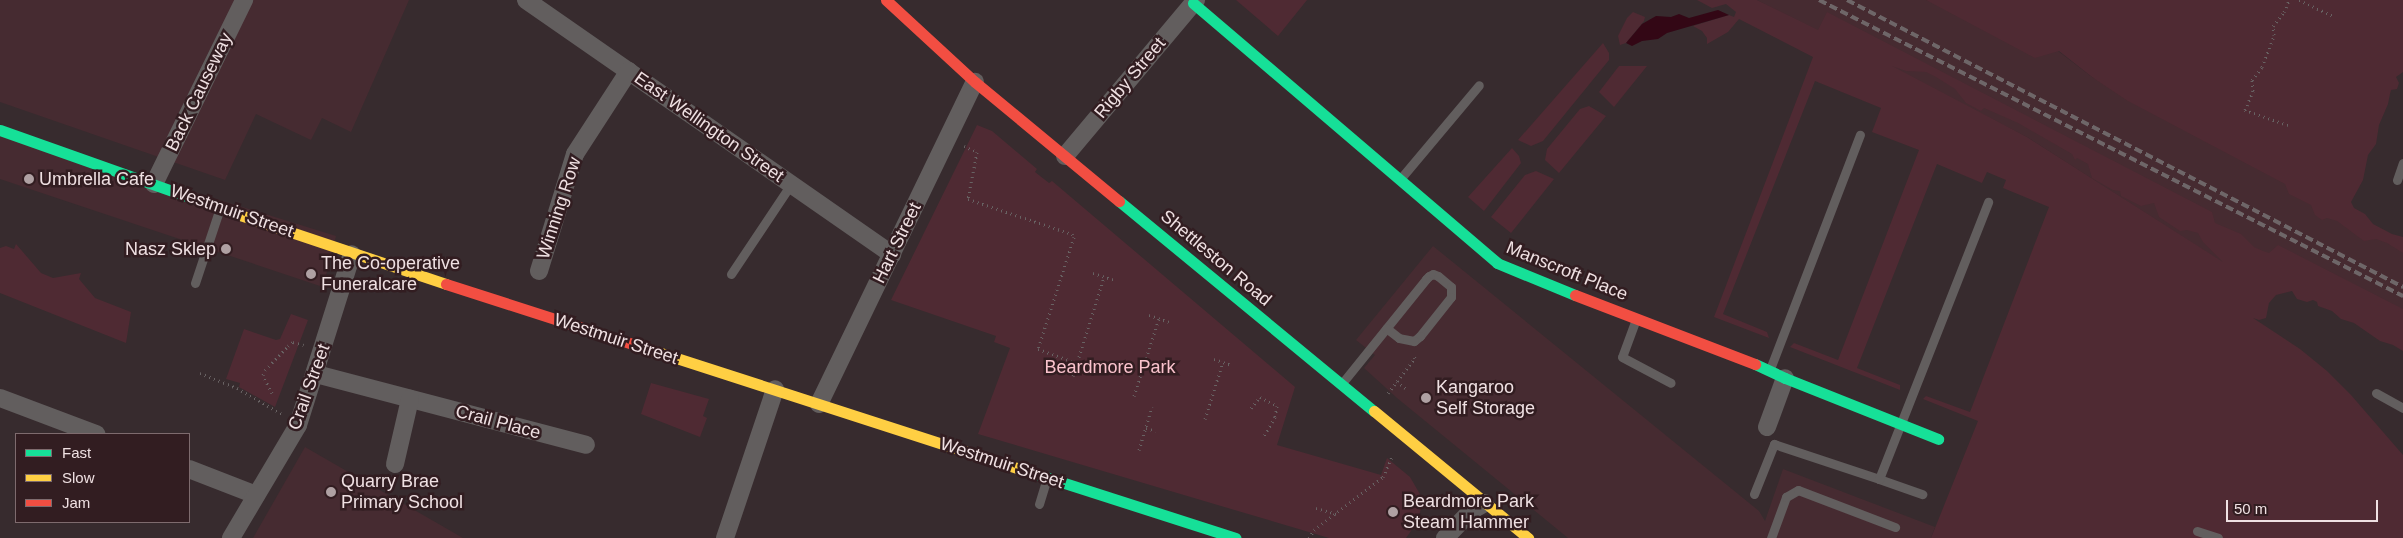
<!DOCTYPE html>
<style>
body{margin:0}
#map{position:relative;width:2403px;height:538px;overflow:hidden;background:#372b2e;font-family:Helvetica,sans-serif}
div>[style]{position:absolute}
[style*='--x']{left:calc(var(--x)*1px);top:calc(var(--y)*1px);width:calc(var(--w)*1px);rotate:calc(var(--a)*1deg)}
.built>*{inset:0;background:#462b31}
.green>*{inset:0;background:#4f2a33}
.water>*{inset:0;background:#330715}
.path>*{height:3px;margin-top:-1.5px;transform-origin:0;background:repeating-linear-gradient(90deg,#686263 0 1px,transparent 0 5px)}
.lane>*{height:9px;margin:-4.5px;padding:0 4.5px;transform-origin:4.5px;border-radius:4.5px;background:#625e5e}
.street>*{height:18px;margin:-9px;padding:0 9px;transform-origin:9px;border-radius:9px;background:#625e5e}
.fast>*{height:11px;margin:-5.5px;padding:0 5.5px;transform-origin:5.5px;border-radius:5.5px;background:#16e098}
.slow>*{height:11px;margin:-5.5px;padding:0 5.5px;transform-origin:5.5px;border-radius:5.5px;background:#ffcf43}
.jam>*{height:11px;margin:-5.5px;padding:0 5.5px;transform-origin:5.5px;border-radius:5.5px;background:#f24e42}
.rail>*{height:4px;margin-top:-2px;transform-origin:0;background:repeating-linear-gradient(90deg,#6e6668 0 8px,transparent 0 12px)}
.dots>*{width:14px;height:14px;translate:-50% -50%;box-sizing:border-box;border:2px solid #321d21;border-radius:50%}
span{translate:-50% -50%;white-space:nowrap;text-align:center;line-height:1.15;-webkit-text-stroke:5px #321d21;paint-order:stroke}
.street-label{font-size:18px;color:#efe0e2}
.poi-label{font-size:18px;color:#efe0e2}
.left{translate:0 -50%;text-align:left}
.right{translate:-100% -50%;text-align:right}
.park-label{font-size:18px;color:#fac3cd}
.legend{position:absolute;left:15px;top:433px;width:175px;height:90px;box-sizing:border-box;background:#321d21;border:1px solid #7e6b6e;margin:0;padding:6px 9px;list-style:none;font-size:15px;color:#efe0e2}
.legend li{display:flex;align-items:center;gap:10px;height:25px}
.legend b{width:25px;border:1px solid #7e6b6e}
.scale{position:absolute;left:2226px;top:500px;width:152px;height:22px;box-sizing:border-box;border:2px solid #efe0e2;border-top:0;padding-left:6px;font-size:15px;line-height:18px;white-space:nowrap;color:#efe0e2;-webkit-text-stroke:4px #321d21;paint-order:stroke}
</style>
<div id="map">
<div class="built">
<i style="clip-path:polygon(0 0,409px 0,351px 132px,322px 118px,311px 140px,256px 114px,225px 180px,0 102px)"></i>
<i style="clip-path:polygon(1757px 0,1926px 0,2058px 51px,2092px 77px,2346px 211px,2403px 244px,2403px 349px,2273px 268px,2225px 264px,2027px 137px)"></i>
<i style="clip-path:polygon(0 132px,336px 236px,323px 287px,0 179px)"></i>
<i style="clip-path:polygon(1433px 246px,1759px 511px,1765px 521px,1783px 469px,1935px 527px,1931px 538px,1568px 538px,1397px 398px,1364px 368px,1375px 355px,1356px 340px)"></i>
<i style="clip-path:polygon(305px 447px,463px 538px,253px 538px)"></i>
</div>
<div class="green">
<i style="clip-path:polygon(1236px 0,1307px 0,1278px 36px)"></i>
<i style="clip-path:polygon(evenodd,1697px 0,1757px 0,1818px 30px,1827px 12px,2212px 212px,2215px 223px,2241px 234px,2254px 247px,2263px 251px,2269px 253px,2278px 245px,2403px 309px,2403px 351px,2393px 345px,2380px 341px,2354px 323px,2341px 319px,2332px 311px,2318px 306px,2317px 302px,2313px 300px,2307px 302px,2297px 299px,2292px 291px,2276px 295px,2269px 303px,2266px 318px,2259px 320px,2253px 318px,2300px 349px,2327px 371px,2351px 395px,2403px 455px,2403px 538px,1931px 538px,1978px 421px,1923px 399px,1926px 396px,1970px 412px,2049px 207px,2003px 188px,2006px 180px,1987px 172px,1982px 183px,1937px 164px,1857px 368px,1900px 385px,1900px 390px,1790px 347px,1794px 343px,1838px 360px,1919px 150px,1872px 132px,1881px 108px,1815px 81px,1723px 314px,1767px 332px,1769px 338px,1714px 317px,1813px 57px,1739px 19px,1728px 32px,1707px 44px,1707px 38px,1702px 31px,1693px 26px,1729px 15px,1734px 17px,1736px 12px,1726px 4px,1712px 8px,1697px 0,1892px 66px,1906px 71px,1926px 72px,1936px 77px,1955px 89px,1966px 103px,1981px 111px,1984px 108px,2018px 123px,2072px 154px,2075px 160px,2077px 158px,2088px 164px,2092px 178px,2113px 190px,2120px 191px,2121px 196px,2141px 206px,2154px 203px,2159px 217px,2180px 231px,2187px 230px,2198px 233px,2203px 242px,2223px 262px,2027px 137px,1892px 66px)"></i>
<i style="clip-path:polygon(1926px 0,2403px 0,2403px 72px,2396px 77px,2399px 83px,2397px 89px,2391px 90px,2390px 94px,2388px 104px,2379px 125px,2376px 144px,2368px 155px,2363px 180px,2351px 202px,2354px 208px,2365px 214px,2373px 224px,2392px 234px,2403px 237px,2403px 253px,2387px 243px,2376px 239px,2364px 241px,2337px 221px,2327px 218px,2322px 220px,2315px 215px,2311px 205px,2289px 194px,2285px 184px,2128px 101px,2092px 77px,2059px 51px,2035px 58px)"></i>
<i style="clip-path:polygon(1633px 12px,1645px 17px,1644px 21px,1626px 43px,1620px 45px,1618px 36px,1627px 18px)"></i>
<i style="clip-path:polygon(1603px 43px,1609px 53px,1609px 60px,1543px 141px,1531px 146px,1518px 140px)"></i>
<i style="clip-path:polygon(1619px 66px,1647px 66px,1614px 107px,1599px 92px)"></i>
<i style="clip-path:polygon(1589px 106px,1606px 116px,1559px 173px,1545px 160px,1547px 149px,1580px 109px)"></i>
<i style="clip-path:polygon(977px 125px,992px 131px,1037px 169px,1035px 172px,1049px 183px,1052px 181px,1295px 387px,1277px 445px,1381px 475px,1387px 458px,1410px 477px,1421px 496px,1421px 508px,1418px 521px,1406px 538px,1329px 538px,978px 434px,1010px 348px,994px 342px,996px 336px,891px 300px)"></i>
<i style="clip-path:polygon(1512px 148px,1519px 156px,1521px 163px,1484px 211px,1468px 197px)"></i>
<i style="clip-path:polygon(1536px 171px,1554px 179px,1511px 233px,1491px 217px,1525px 175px)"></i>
<i style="clip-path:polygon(16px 244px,41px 273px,53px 278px,81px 273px,79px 279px,95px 298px,131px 312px,126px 343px,0 293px,0 248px,6px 246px,14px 249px)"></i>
<i style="clip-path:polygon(291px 314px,308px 320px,275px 407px,239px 387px,240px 383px,226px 379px,244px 329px,276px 340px,280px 339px)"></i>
<i style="clip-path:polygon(651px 383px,709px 399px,703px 416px,707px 418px,700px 437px,641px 414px)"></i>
</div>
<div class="water">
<i style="clip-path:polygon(1718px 10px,1729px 15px,1667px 33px,1658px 39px,1642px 41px,1632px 46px,1626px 43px,1642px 24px,1656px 16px,1671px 17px,1679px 14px,1689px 18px)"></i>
</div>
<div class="path">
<i style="--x:2299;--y:0;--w:38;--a:25"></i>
<i style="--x:2288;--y:125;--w:46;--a:-160.8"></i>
<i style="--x:2245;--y:110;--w:21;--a:-67"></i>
<i style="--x:2253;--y:91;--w:11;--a:-95"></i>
<i style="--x:2252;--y:80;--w:16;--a:-52"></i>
<i style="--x:2262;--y:67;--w:34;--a:-69"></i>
<i style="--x:2274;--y:35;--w:9;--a:-96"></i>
<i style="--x:2273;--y:26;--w:18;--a:-52"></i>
<i style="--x:2284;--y:12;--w:13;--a:-67"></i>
<i style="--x:964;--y:146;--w:14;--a:25"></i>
<i style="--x:977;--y:152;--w:48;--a:100.8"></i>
<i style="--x:968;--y:199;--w:110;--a:18.6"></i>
<i style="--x:1072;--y:234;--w:4;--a:56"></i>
<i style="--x:1074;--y:237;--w:118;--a:107.8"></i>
<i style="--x:1038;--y:349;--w:41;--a:19.7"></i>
<i style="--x:1093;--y:273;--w:23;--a:18"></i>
<i style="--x:1149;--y:315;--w:21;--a:19"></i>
<i style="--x:1214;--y:359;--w:18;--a:19"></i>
<i style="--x:200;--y:373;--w:40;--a:22"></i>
<i style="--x:237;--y:388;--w:52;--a:30"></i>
<i style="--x:1073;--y:376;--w:104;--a:-72.6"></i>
<i style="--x:1397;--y:381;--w:11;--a:41"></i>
<i style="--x:272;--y:393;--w:20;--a:-117"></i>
<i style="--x:263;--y:375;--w:5;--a:-68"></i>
<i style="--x:265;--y:370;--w:33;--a:-46"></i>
<i style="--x:288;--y:346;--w:6;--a:-39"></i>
<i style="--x:293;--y:342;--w:11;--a:15"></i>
<i style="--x:1388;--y:393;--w:44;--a:-52.4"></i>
<i style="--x:1415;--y:358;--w:2;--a:-117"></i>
<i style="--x:1134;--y:396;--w:82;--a:-72.2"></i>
<i style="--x:1251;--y:408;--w:14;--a:-51"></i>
<i style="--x:1260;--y:397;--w:19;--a:28"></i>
<i style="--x:1277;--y:406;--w:11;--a:100"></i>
<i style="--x:1275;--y:417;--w:24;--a:120"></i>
<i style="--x:1205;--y:419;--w:60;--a:-72.5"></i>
<i style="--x:1146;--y:428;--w:10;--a:17"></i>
<i style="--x:1139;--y:450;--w:45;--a:-73.2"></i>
<i style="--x:1316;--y:508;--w:22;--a:16"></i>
<i style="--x:1309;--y:538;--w:9;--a:-58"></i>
<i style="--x:1314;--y:530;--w:87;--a:-37.5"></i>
<i style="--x:1383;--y:477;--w:24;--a:-66"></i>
</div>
<div class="lane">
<i style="--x:1401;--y:178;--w:121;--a:-50"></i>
<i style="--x:2397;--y:180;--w:18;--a:-71"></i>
<i style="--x:731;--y:274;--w:108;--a:-56.3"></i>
<i style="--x:195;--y:283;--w:79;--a:-71.6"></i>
<i style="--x:1636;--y:319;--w:40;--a:110.2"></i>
<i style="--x:1622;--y:357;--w:55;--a:28"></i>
<i style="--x:1770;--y:369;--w:251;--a:-69"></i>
<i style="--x:1343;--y:382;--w:132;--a:-51.1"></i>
<i style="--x:1426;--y:279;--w:4;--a:-45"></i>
<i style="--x:1429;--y:276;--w:4;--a:-27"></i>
<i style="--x:1433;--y:274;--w:5;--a:22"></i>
<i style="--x:1438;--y:276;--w:17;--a:40"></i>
<i style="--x:1451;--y:287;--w:10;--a:90"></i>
<i style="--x:1451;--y:297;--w:50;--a:128.5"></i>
<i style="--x:1420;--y:336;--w:8;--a:140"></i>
<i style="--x:1414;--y:341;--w:15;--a:-169"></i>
<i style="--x:1399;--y:338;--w:16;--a:-142"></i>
<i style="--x:2376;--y:393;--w:31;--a:29"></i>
<i style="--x:1879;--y:479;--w:46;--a:19.2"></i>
<i style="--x:1754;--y:494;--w:54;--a:-68.2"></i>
<i style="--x:1774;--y:444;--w:111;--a:18.4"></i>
<i style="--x:1879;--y:479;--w:298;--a:-68.5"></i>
<i style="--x:1039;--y:504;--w:27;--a:-73"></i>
<i style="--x:2197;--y:531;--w:22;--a:18"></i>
<i style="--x:1771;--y:538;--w:44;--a:-69.9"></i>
<i style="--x:1786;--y:497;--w:14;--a:-30"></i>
<i style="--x:1798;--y:490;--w:104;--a:20.9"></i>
</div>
<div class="street">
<i style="--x:526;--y:0;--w:446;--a:34.8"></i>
<i style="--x:1065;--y:156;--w:204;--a:-50"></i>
<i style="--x:154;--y:184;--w:205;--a:-63.9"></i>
<i style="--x:539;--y:271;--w:122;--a:-72.9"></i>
<i style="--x:575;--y:154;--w:99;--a:-57"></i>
<i style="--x:316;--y:374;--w:279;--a:14.7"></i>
<i style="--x:0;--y:398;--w:103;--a:20.6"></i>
<i style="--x:819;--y:404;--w:358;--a:-64.2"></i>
<i style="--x:1767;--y:427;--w:52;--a:-69.8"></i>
<i style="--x:395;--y:464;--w:67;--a:-77"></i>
<i style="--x:189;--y:469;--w:72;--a:21.2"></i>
<i style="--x:231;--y:538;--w:131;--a:-59.3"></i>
<i style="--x:298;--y:425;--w:179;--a:-72.5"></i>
<i style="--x:725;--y:538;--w:157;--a:-71.4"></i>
<i style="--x:1445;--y:538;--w:37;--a:-46"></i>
<i style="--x:1471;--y:511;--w:16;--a:-30"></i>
</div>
<div class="fast">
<i style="--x:1193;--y:3;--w:400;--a:40.5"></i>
<i style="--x:1497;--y:263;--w:84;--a:22.3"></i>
<i style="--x:0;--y:130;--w:255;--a:19.5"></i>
<i style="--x:1119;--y:201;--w:330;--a:39.5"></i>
<i style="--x:1755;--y:364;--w:33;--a:25"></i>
<i style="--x:1785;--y:378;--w:165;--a:21.7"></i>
<i style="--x:1027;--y:471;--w:219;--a:17.8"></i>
</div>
<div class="slow">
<i style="--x:240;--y:215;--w:217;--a:18.5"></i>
<i style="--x:633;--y:344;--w:414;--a:17.9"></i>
<i style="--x:1374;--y:411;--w:200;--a:39.5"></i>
</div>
<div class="jam">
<i style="--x:886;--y:0;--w:121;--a:42.7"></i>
<i style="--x:975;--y:82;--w:187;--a:39.6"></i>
<i style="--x:446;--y:284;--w:196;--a:17.8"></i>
<i style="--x:1575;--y:295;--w:193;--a:21"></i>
</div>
<div class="rail">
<i style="--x:1819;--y:0;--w:655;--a:26.88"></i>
<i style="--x:1847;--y:0;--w:626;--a:27.3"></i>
</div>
<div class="dots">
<i style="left:29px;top:179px;background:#afa1a3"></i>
<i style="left:226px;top:249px;background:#afa1a3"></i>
<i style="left:311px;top:274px;background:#afa1a3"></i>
<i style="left:1426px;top:398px;background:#afa1a3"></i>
<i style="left:331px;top:492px;background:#afa1a3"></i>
<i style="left:1393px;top:512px;background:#afa1a3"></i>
</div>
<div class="street-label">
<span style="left:1130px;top:78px;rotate:-50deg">Rigby Street</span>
<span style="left:199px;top:92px;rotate:-64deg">Back Causeway</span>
<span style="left:709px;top:127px;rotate:35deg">East Wellington Street</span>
<span style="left:559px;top:208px;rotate:-72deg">Winning Row</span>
<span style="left:232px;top:211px;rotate:19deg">Westmuir Street</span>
<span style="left:897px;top:243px;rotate:-64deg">Hart Street</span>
<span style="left:1216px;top:258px;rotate:40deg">Shettleston Road</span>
<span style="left:1567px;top:271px;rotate:22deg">Manscroft Place</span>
<span style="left:616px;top:339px;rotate:18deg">Westmuir Street</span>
<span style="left:309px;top:387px;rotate:-70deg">Crail Street</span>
<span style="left:498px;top:422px;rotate:15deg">Crail Place</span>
<span style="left:1002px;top:463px;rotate:18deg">Westmuir Street</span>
</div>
<div class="poi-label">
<span class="left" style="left:39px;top:179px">Umbrella Cafe</span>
<span class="right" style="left:216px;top:249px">Nasz Sklep</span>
<span class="left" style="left:321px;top:274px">The Co-operative<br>Funeralcare</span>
<span class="left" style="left:1436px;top:398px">Kangaroo<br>Self Storage</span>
<span class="left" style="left:341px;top:492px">Quarry Brae<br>Primary School</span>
<span class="left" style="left:1403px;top:512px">Beardmore Park<br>Steam Hammer</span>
</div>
<div class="park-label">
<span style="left:1110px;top:367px">Beardmore Park</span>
</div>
<ul class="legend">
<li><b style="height:6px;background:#16e098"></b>Fast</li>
<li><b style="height:6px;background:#ffcf43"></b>Slow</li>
<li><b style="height:6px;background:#f24e42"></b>Jam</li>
</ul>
<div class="scale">50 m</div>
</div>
